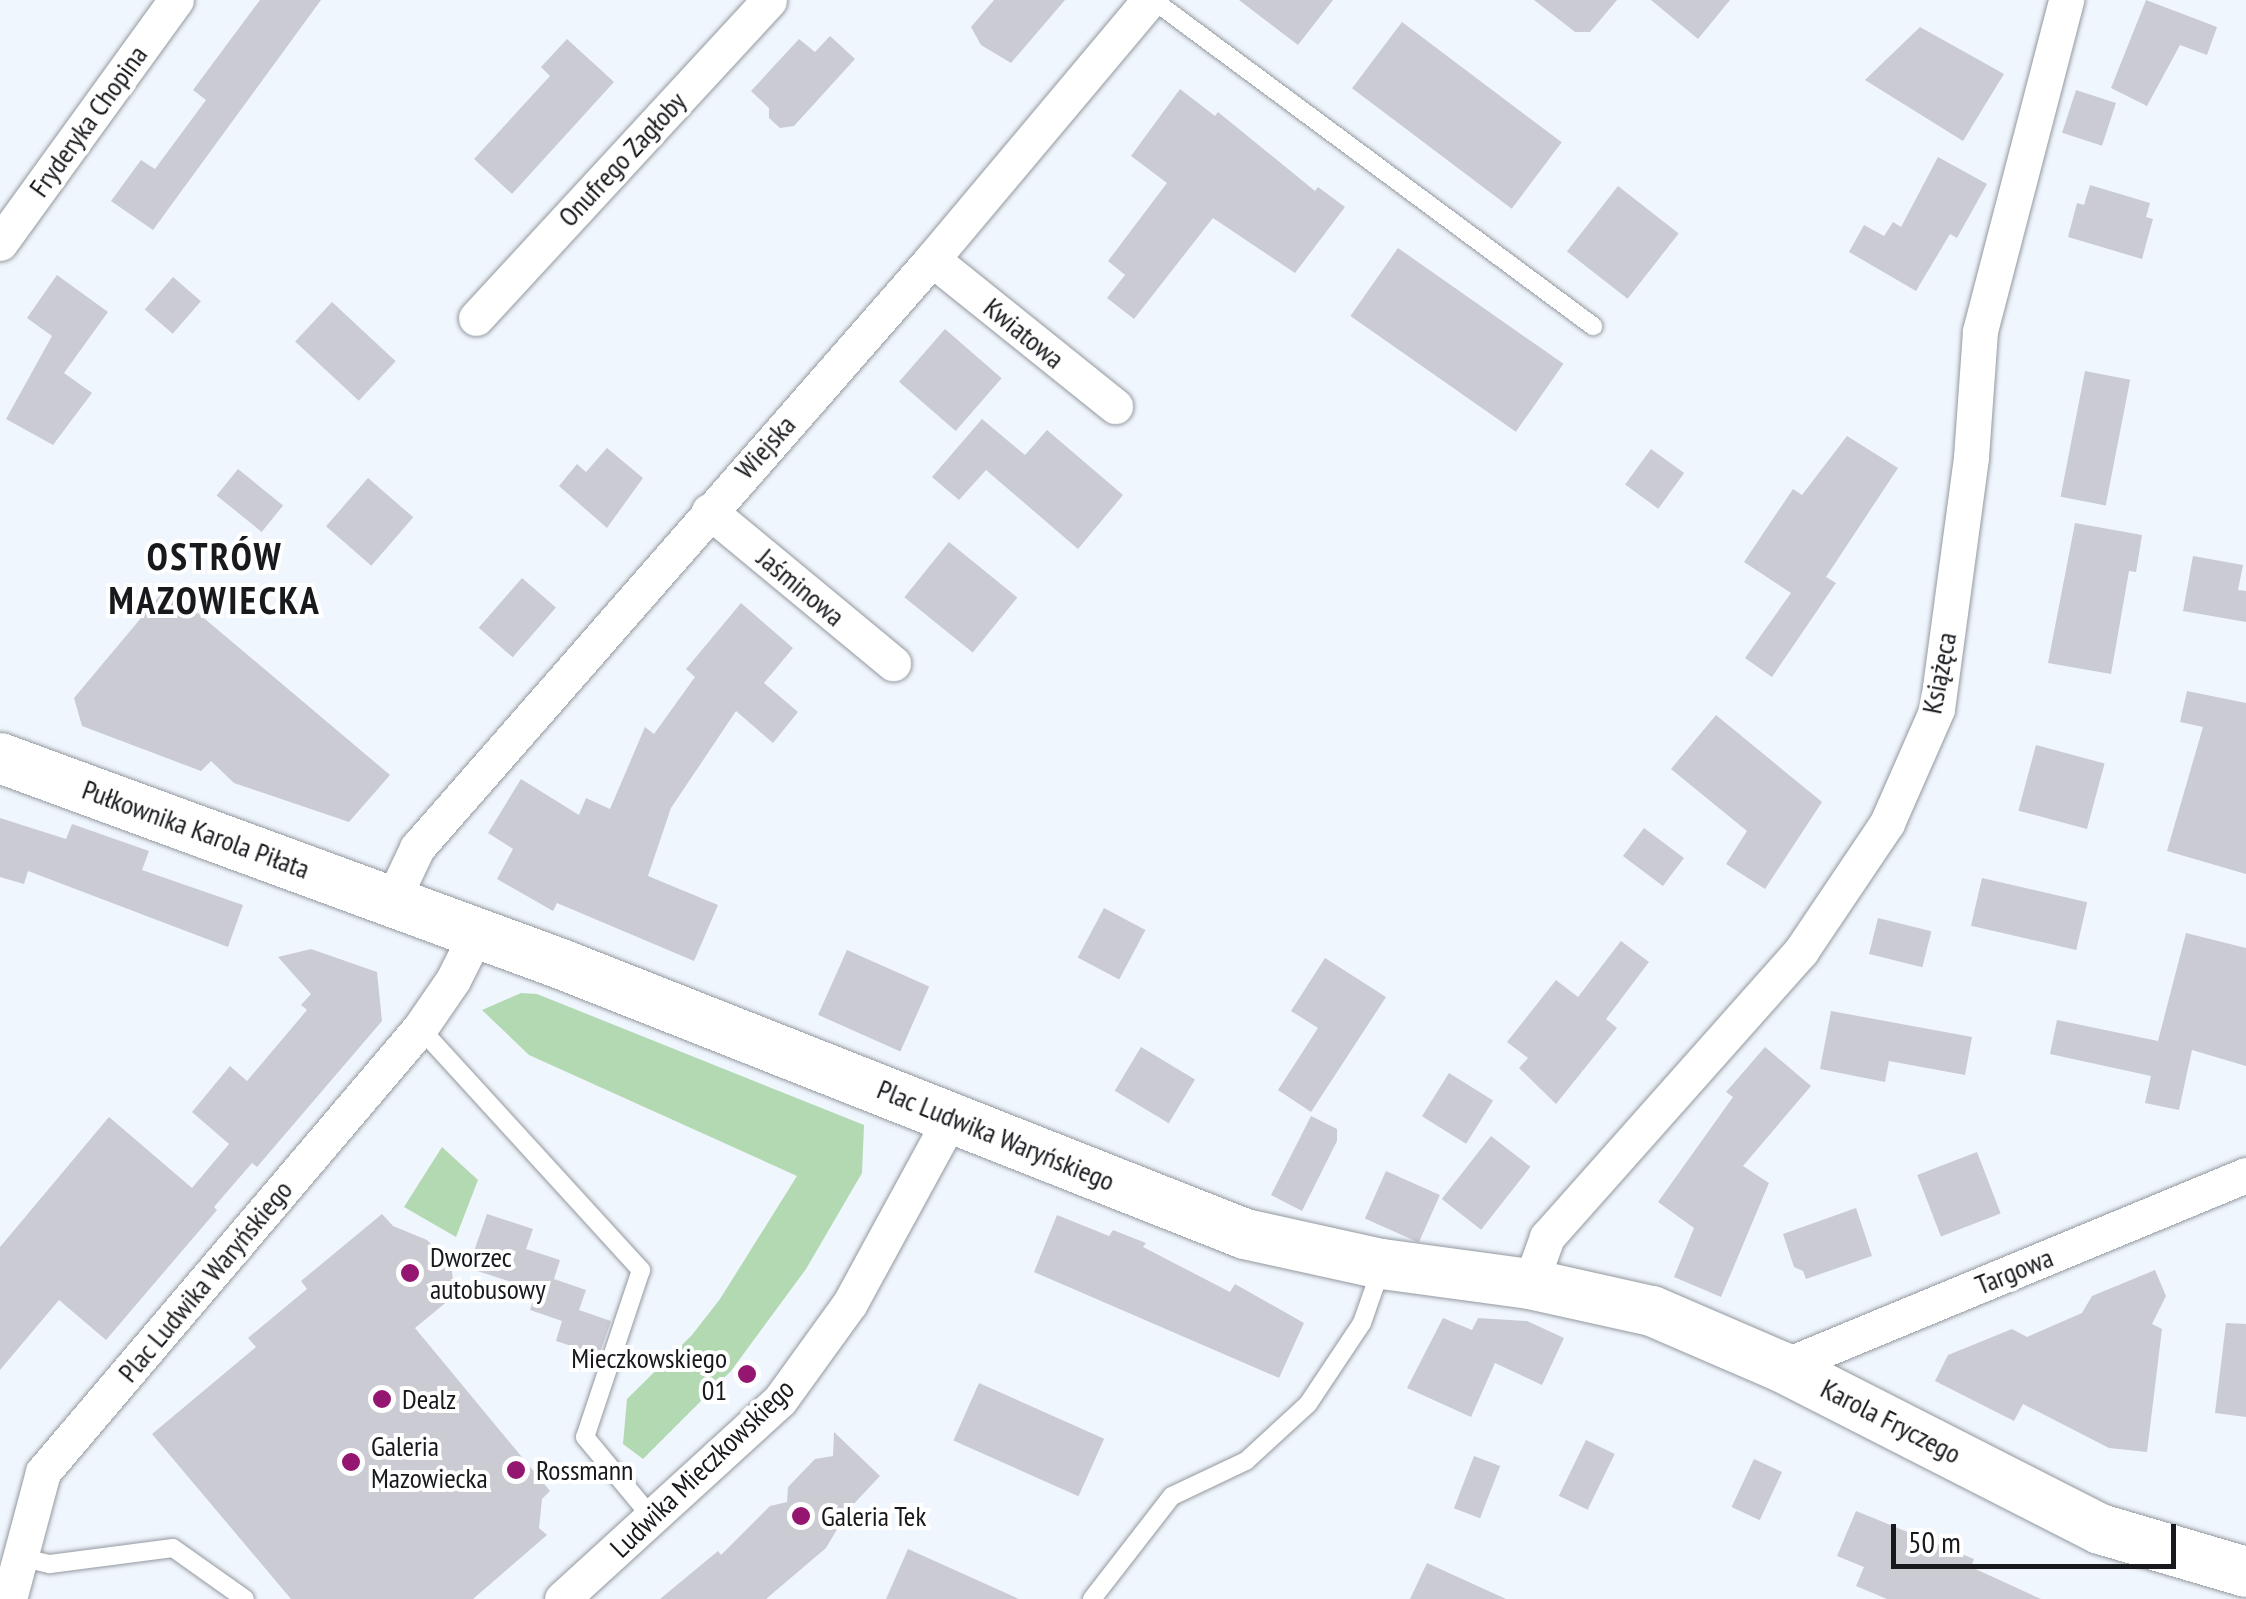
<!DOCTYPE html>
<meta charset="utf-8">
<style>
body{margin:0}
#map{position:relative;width:2246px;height:1599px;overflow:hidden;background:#f0f6fd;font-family:"PT Sans Narrow",sans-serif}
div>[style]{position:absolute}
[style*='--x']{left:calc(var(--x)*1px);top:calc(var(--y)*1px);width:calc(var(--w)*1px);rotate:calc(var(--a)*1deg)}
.green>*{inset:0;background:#b2d9b1}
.building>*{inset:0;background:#cbcbd4;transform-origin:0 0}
.roads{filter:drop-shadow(0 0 2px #93999f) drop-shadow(0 0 2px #93999f)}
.lane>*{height:18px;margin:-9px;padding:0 9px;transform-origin:9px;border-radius:9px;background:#fff}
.street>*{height:35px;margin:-17.5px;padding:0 17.5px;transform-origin:17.5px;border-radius:17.5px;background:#fff}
.secondary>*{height:50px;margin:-25px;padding:0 25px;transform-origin:25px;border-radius:25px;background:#fff}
.dots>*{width:28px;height:28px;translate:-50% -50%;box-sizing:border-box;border:5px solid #fff;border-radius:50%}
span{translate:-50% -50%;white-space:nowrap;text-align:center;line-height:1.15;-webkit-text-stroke:8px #fff;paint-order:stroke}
.street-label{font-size:28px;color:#17191c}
.poi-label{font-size:28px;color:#17191c}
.left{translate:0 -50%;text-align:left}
.right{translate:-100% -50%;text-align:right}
.district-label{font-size:38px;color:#17191c;font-weight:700;letter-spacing:2.5px}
.scale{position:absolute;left:1891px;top:1524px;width:285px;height:45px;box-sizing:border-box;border:5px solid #17191c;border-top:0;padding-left:12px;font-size:30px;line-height:35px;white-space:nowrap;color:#17191c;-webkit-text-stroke:8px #fff;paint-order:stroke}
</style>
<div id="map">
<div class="green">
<i style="clip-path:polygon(521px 993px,537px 994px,864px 1125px,862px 1173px,806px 1269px,731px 1371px,643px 1459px,623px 1444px,627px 1399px,692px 1335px,720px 1299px,797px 1176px,529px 1055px,482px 1010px)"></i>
<i style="clip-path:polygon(442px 1147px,478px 1180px,456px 1237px,404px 1207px)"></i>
</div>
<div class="building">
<i style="clip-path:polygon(260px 0,321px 0,153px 230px,111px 201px,141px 160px,155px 169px,206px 100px,193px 90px)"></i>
<i style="clip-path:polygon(994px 0,1065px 0,1011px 63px,981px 45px,971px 27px)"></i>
<i style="clip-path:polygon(1239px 0,1333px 0,1298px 45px)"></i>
<i style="clip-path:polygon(1534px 0,1617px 0,1590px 32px,1575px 32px)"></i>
<i style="clip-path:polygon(1651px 0,1730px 0,1698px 39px)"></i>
<i style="clip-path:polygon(2146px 0,2217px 27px,2207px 55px,2180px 45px,2147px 106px,2111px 88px)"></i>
<i style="left:1402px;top:22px;width:200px;height:83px;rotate:37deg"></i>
<i style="clip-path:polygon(1920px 27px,2004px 74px,1963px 141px,1865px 80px)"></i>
<i style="clip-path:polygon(830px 36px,855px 59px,794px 126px,780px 128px,769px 118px,769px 108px,751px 91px,799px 39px,815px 52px)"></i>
<i style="clip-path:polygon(567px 39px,614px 82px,512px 194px,474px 159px,550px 76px,541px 67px)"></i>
<i style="clip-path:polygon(1180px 89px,1215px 116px,1218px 112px,1315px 191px,1318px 187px,1345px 207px,1295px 273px,1213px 218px,1134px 319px,1107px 298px,1125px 275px,1108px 261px,1167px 183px,1131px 156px)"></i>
<i style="left:2076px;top:90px;width:42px;height:45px;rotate:18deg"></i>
<i style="clip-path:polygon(1938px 157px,1987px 184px,1957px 238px,1950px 234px,1916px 291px,1849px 252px,1864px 225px,1884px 236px,1893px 222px,1901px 227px)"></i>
<i style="clip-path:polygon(2090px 185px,2150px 203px,2146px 217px,2153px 219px,2142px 259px,2068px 237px,2077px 203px,2084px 205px)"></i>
<i style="left:1618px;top:186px;width:77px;height:83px;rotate:38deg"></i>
<i style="left:1398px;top:248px;width:202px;height:83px;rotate:35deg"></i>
<i style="clip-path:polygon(57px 275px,108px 312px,64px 373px,92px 393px,53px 445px,6px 419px,52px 336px,27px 318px)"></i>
<i style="left:173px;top:277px;width:37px;height:43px;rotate:41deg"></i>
<i style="left:332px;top:302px;width:87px;height:54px;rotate:43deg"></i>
<i style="left:945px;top:329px;width:75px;height:70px;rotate:41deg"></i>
<i style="left:2085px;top:371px;width:46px;height:128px;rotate:11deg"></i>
<i style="clip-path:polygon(982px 419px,1025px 455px,1047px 430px,1123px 495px,1078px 549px,986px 470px,959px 500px,932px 477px)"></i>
<i style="clip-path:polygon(1847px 436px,1898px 468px,1826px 577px,1836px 583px,1772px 677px,1745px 658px,1791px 593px,1744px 562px,1793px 489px,1802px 495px)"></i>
<i style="clip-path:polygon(607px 448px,643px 478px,607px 528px,559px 486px,577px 464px,586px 472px)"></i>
<i style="left:1651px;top:449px;width:41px;height:44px;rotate:36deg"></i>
<i style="left:238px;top:469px;width:58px;height:34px;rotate:39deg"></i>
<i style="left:368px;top:478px;width:60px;height:64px;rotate:41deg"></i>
<i style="clip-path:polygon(2075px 523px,2142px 535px,2136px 572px,2129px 571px,2111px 674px,2048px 663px)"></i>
<i style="left:949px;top:542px;width:88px;height:71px;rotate:39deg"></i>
<i style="clip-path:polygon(2193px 556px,2243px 565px,2238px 590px,2246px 591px,2246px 622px,2183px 611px)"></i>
<i style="left:522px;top:578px;width:45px;height:66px;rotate:41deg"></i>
<i style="clip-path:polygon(167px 587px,390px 775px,349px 822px,234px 783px,211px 761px,201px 771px,82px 726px,74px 698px)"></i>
<i style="clip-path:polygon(741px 603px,793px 648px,764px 683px,798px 712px,773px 743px,736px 711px,671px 808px,648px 876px,718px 905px,694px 961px,557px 903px,553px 911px,497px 879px,513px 849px,488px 833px,521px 779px,579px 815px,586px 798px,610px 809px,645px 727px,654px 734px,695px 677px,686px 669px)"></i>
<i style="clip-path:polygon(2187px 691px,2246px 703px,2246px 874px,2167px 851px,2203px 727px,2180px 722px)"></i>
<i style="clip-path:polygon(1716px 715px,1822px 802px,1765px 889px,1726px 864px,1747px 831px,1671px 769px)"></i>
<i style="left:2036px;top:745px;width:71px;height:68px;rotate:15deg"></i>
<i style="clip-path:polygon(0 818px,66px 839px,72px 824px,149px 851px,142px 870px,243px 905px,228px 947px,28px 871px,24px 884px,0 877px)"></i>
<i style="left:1644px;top:828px;width:50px;height:35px;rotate:37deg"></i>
<i style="left:1982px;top:878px;width:108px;height:49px;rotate:13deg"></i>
<i style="left:1104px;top:908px;width:47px;height:56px;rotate:28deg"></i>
<i style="left:1878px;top:918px;width:55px;height:37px;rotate:14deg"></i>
<i style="clip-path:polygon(2186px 933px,2246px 948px,2246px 1066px,2192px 1050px,2179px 1110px,2145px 1103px,2151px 1076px,2050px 1054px,2057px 1020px,2158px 1041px)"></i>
<i style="clip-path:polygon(1621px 941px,1649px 962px,1606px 1019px,1617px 1028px,1556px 1104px,1519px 1068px,1528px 1058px,1507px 1042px,1556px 980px,1578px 997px)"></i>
<i style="clip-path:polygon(311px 949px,377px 972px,382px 1021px,257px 1167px,252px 1163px,214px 1207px,217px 1210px,106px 1340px,59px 1300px,0 1370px,0 1247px,109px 1117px,192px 1188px,229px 1144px,192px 1112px,230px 1066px,247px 1081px,307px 1010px,301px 1005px,311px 994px,278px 957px)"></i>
<i style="left:847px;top:950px;width:90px;height:71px;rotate:24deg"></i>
<i style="clip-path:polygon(1325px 958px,1386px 997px,1311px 1112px,1278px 1090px,1318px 1028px,1291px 1011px)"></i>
<i style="clip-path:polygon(1831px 1011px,1972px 1037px,1965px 1075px,1889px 1061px,1885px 1082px,1820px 1069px)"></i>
<i style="left:1141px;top:1047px;width:63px;height:51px;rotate:31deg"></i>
<i style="clip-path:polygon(1765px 1047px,1811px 1086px,1743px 1166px,1769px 1183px,1721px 1297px,1674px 1277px,1694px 1228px,1658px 1202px,1733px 1097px,1726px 1092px)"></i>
<i style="left:1449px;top:1073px;width:52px;height:51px;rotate:32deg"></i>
<i style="clip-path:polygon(1311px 1116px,1337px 1129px,1337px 1141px,1302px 1211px,1271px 1195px)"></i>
<i style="left:1491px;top:1136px;width:50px;height:80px;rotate:38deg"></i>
<i style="left:1977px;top:1152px;width:66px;height:64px;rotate:69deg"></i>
<i style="left:1386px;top:1171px;width:59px;height:52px;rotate:24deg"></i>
<i style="clip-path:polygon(1856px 1208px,1872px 1256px,1806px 1279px,1803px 1271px,1794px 1267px,1783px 1234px)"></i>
<i style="clip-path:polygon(382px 1214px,393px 1226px,427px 1240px,451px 1264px,455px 1295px,415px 1328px,550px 1491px,542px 1499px,539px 1528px,547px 1535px,473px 1599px,291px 1599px,152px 1434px,256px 1347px,248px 1338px,307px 1289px,301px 1281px)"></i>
<i style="clip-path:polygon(487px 1214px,533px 1229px,526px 1249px,560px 1260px,554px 1279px,586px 1290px,579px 1310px,611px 1321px,599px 1355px,556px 1341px,562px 1321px,530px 1310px,536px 1290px,468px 1268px)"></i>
<i style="clip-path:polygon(1057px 1215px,1109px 1236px,1113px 1230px,1146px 1243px,1143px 1247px,1230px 1292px,1235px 1284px,1304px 1323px,1279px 1378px,1034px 1272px)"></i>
<i style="clip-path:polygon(2155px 1270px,2166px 1296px,2152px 1324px,2162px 1329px,2147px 1452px,2109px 1448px,2023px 1404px,2014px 1421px,1935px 1381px,1948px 1355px,2012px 1329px,2027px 1337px,2082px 1313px,2092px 1296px)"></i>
<i style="clip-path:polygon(1443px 1318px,1472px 1330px,1478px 1318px,1527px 1321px,1564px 1338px,1542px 1385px,1495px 1363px,1471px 1417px,1407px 1388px)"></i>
<i style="clip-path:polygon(2226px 1323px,2246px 1324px,2246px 1417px,2215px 1413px)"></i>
<i style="left:979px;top:1383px;width:137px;height:63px;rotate:24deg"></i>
<i style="clip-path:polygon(834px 1432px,880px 1476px,849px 1509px,826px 1548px,766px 1599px,660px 1599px,718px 1551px,721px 1555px,770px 1506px,787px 1502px,788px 1487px,815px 1459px,833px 1456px)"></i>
<i style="left:1586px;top:1440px;width:32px;height:62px;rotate:26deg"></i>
<i style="left:1474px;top:1456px;width:28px;height:56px;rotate:21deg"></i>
<i style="left:1754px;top:1459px;width:31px;height:53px;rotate:25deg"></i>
<i style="clip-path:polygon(1856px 1511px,1974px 1559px,1971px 1567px,2041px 1599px,1887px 1599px,1856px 1586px,1864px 1567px,1837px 1556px)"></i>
<i style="clip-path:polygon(908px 1549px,1019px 1599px,886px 1599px)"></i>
<i style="clip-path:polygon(1427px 1563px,1506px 1599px,1410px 1599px)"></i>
</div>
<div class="roads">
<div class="lane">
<i style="--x:1153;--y:0;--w:548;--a:36.54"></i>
<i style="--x:420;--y:1028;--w:328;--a:47.6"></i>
<i style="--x:641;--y:1270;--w:176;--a:108.5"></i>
<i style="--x:585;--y:1437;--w:107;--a:50.3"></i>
<i style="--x:19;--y:1557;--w:32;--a:13"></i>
<i style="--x:50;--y:1564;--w:124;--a:-7.4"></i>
<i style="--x:173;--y:1548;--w:88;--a:35.3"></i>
<i style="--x:1092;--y:1599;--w:130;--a:-52.2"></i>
<i style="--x:1172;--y:1496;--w:82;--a:-25.3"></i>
<i style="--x:1246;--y:1461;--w:84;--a:-42.6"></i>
<i style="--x:1308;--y:1404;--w:97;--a:-56.3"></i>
<i style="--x:1362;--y:1323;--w:60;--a:-70.7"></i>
</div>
<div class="street">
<i style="--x:0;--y:243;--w:300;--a:-54.1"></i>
<i style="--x:932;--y:259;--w:235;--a:38.8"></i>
<i style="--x:476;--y:318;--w:432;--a:-47.3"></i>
<i style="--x:709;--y:511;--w:239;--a:39.6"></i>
<i style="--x:392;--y:901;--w:59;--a:-64.7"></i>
<i style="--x:417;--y:848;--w:782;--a:-48.83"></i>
<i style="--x:932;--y:259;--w:338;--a:-50"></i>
<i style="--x:1530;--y:1284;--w:50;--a:-70.1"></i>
<i style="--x:1547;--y:1237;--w:383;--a:-48.4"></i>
<i style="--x:1801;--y:951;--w:154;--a:-56.1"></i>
<i style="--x:1887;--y:823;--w:124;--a:-66.3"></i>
<i style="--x:1937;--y:709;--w:254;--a:-82.3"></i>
<i style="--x:1971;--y:457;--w:126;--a:-85.9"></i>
<i style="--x:1980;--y:331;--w:342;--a:-75.4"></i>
<i style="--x:1782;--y:1367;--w:502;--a:-22.48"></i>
<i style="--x:9;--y:1599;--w:131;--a:-75"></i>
<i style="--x:43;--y:1472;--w:582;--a:-49.67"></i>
<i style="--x:420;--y:1028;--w:58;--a:-55.5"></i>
<i style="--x:453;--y:980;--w:51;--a:-63.4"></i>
<i style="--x:562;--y:1599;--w:295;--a:-42.4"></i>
<i style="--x:780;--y:1400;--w:120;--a:-54.2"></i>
<i style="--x:850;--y:1303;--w:211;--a:-61.4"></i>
</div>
<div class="secondary">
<i style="--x:0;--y:758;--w:598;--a:20.16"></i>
<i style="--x:561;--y:964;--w:735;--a:21.54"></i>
<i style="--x:1245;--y:1234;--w:140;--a:12.4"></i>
<i style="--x:1382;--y:1264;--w:149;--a:7.7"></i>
<i style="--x:1530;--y:1284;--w:125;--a:12.5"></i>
<i style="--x:1652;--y:1311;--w:142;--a:23.3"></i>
<i style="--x:1782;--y:1367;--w:357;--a:27"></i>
<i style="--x:2100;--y:1529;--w:152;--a:16.4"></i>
</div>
</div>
<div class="dots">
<i style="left:410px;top:1273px;background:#951670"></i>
<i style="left:747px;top:1374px;background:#951670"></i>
<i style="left:382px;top:1399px;background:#951670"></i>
<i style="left:351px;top:1462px;background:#951670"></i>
<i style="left:516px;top:1470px;background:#951670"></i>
<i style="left:801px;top:1516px;background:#951670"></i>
</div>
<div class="street-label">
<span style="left:88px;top:121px;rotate:-54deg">Fryderyka Chopina</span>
<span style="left:622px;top:159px;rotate:-47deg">Onufrego Zagłoby</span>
<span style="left:1024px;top:333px;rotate:39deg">Kwiatowa</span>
<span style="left:765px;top:447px;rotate:-48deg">Wiejska</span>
<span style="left:801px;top:587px;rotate:40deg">Jaśminowa</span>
<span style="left:1939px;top:673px;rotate:-79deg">Książęca</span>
<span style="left:196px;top:829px;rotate:20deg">Pułkownika Karola Piłata</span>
<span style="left:996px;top:1135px;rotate:22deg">Plac Ludwika Waryńskiego</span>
<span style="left:2014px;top:1271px;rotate:-22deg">Targowa</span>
<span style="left:205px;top:1281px;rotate:-50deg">Plac Ludwika Waryńskiego</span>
<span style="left:1891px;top:1421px;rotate:27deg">Karola Fryczego</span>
<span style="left:702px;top:1468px;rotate:-44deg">Ludwika Mieczkowskiego</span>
</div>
<div class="poi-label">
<span class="left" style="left:430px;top:1273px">Dworzec<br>autobusowy</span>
<span class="right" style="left:727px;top:1374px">Mieczkowskiego<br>01</span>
<span class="left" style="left:402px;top:1399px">Dealz</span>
<span class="left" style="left:371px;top:1462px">Galeria<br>Mazowiecka</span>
<span class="left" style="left:536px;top:1470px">Rossmann</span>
<span class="left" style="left:821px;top:1516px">Galeria Tek</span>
</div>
<div class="district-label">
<span style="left:215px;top:578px">OSTRÓW<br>MAZOWIECKA</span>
</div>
<div class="scale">50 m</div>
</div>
